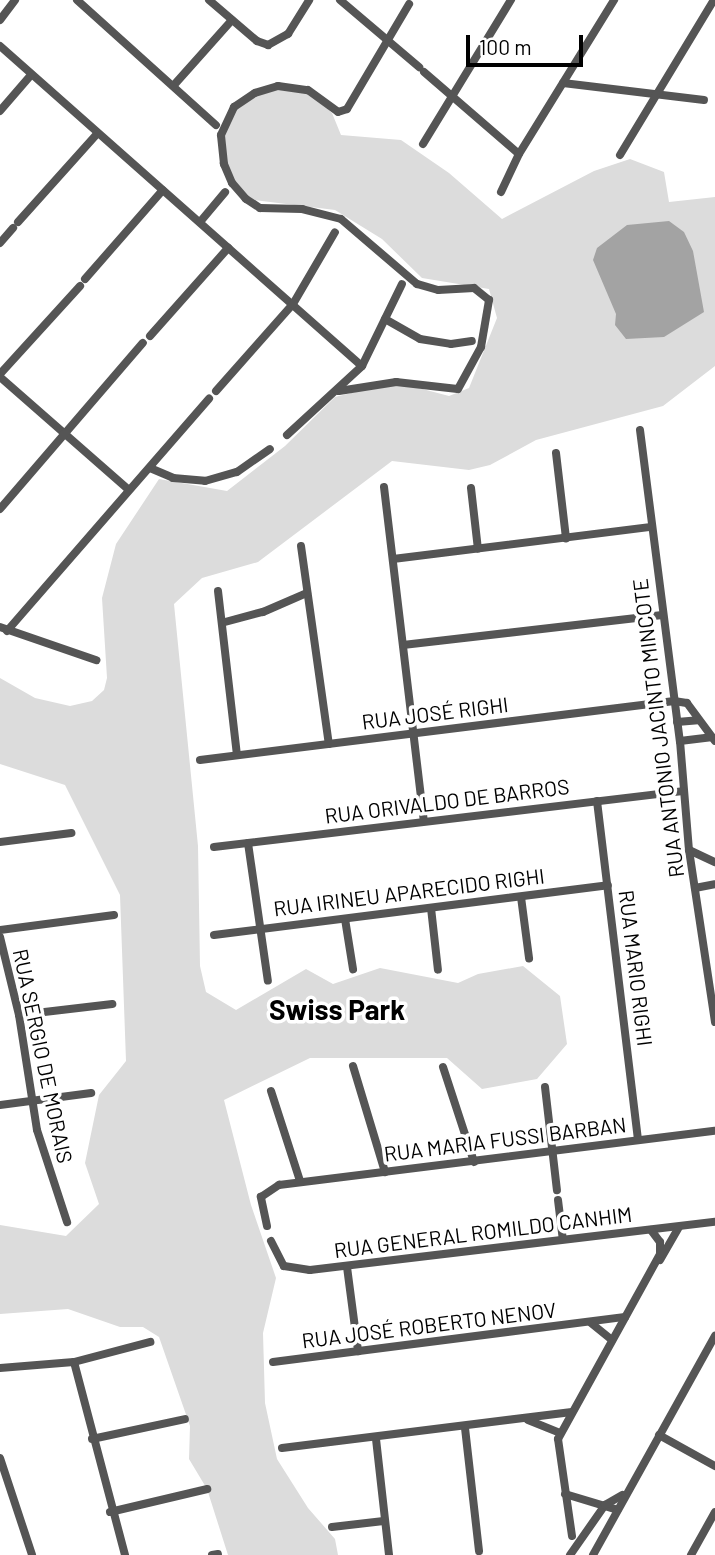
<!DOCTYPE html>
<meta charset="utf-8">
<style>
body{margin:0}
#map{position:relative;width:715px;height:1555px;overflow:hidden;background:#fff;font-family:Barlow,sans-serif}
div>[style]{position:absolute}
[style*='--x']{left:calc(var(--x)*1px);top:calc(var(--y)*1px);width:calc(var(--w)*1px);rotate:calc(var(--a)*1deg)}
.green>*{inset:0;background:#dcdcdc}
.water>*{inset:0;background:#a3a3a3}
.minor>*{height:8px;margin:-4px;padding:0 4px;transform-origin:4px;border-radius:4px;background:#555}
span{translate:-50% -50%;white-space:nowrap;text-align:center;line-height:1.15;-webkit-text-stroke:7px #fff;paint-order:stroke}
.street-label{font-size:21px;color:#000}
.district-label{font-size:28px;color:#000;font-weight:700}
.scale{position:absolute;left:466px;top:35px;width:117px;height:32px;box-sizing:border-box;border:4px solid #000;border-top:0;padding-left:9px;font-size:21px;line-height:24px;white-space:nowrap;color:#000;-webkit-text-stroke:5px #fff;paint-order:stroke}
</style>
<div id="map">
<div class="green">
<i style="clip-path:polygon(278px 86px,308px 90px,332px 113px,341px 135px,401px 140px,449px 173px,502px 219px,594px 171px,630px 159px,664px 172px,669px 202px,715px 197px,715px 366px,663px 406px,536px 440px,490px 465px,469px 470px,392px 461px,258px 562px,202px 578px,174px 604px,198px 846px,200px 966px,206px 992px,236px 1010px,306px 969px,333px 984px,380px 968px,458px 983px,478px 974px,523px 966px,560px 996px,567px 1044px,537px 1079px,482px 1089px,447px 1058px,310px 1058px,224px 1100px,251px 1205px,276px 1278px,263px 1333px,265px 1403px,277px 1459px,308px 1508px,335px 1539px,338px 1555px,228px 1555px,207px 1489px,189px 1459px,190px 1426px,159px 1337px,143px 1327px,120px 1327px,68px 1309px,0 1314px,0 1225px,66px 1236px,99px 1204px,85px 1163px,99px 1095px,126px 1061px,120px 895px,65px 785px,0 764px,0 678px,35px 698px,70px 706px,92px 701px,104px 690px,107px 678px,102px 598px,116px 544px,159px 479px,227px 491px,285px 446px,335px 397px,396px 382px,449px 396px,469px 388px,497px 318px,489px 289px,422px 278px,382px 239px,335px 210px,246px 199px,232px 183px,221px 135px,234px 107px)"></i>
</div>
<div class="water">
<i style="clip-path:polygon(669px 221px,684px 232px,693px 251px,704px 312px,664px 337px,626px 339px,615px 325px,616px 314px,593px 260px,597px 248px,627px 225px)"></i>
</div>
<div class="minor">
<i style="--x:77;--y:0;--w:187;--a:42"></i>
<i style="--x:209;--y:0;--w:63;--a:40.5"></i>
<i style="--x:257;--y:41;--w:12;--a:20"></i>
<i style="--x:268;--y:45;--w:23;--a:-29"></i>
<i style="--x:288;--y:34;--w:40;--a:-58"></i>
<i style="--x:340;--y:0;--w:104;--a:40.3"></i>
<i style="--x:0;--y:20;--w:25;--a:-53"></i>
<i style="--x:0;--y:46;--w:483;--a:41.5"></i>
<i style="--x:424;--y:72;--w:125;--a:40.8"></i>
<i style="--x:563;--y:83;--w:142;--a:6.9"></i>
<i style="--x:174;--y:85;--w:87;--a:-48.3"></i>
<i style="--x:0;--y:111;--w:48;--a:-49.3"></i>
<i style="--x:423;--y:144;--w:169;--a:-58.6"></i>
<i style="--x:620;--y:155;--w:181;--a:-58.8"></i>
<i style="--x:501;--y:192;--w:42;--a:-64.7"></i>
<i style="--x:519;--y:154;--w:181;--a:-58.3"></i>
<i style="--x:18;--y:222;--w:118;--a:-48.1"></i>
<i style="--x:200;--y:222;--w:39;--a:-50"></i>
<i style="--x:0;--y:243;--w:20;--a:-49"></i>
<i style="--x:85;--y:279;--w:118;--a:-48.8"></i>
<i style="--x:385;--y:319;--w:40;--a:29.7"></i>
<i style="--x:420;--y:339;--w:31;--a:9"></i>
<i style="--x:451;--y:344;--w:21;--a:-8"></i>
<i style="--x:150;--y:336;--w:118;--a:-48.4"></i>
<i style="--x:0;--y:374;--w:119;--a:-47.7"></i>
<i style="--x:0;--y:377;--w:171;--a:41.2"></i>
<i style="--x:216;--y:391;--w:116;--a:-48.5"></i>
<i style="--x:293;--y:304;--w:83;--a:-59.7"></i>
<i style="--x:339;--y:391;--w:58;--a:-9"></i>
<i style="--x:396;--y:382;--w:62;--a:6.4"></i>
<i style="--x:458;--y:389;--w:48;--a:-61.3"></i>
<i style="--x:481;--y:347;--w:48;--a:-80.3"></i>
<i style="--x:489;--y:300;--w:19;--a:-141"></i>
<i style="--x:474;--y:288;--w:36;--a:177"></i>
<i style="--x:438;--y:290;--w:22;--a:-164"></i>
<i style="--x:417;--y:284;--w:100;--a:-139.5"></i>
<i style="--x:341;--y:219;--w:40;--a:-165.6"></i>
<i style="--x:302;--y:209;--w:42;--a:-178.6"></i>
<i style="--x:260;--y:208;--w:17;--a:-147"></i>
<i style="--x:246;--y:199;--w:21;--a:-131"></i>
<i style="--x:232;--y:183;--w:21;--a:-113"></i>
<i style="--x:224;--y:164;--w:29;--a:-96"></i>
<i style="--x:221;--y:135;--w:31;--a:-65"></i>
<i style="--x:234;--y:107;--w:25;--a:-34"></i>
<i style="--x:255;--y:93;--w:24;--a:-17"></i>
<i style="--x:278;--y:86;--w:30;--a:8"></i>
<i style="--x:308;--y:90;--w:37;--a:36"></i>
<i style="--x:338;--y:112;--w:9;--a:-18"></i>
<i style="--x:347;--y:109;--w:122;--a:-59.4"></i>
<i style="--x:640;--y:430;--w:314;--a:82.7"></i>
<i style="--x:680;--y:741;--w:109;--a:85.3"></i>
<i style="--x:689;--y:850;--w:174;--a:81.4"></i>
<i style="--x:287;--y:435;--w:102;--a:-42.6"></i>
<i style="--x:362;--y:366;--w:91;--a:-64"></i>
<i style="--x:556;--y:453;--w:86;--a:83.3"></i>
<i style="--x:150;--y:468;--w:25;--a:23"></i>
<i style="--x:173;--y:478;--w:32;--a:5"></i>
<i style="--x:205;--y:481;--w:33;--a:-16"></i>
<i style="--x:237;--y:472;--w:40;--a:-34.9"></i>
<i style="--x:384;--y:487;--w:336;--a:83.2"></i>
<i style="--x:471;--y:488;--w:61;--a:83.5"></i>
<i style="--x:0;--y:509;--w:219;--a:-49.3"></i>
<i style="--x:301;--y:546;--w:200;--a:82"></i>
<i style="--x:393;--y:559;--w:260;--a:-7.1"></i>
<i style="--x:218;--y:591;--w:165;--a:83.4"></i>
<i style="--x:225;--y:622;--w:39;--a:-15"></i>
<i style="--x:263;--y:612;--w:48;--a:-23.4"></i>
<i style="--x:0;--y:627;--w:102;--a:19"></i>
<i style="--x:7;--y:631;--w:308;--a:-49"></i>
<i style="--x:403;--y:645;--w:261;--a:-6.6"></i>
<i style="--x:677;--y:722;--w:21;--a:-5"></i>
<i style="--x:680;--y:741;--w:31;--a:-7"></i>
<i style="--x:200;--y:760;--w:478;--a:-7.1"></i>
<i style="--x:674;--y:701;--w:13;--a:9"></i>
<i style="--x:687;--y:703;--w:47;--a:53.6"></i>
<i style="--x:597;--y:801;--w:341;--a:83.1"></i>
<i style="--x:0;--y:842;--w:72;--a:-7.2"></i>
<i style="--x:248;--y:843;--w:139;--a:81.8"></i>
<i style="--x:214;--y:847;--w:472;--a:-6.8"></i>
<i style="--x:689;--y:850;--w:29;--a:25"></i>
<i style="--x:695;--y:888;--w:20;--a:-11"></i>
<i style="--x:521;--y:897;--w:62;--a:82.5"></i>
<i style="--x:431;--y:908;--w:62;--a:83.6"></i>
<i style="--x:345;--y:919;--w:51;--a:80.9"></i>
<i style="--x:0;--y:930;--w:115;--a:-7.5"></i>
<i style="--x:214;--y:935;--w:397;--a:-7.2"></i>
<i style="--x:0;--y:937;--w:80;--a:76.3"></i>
<i style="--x:19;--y:1015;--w:116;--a:81.1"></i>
<i style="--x:37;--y:1130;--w:97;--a:71.9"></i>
<i style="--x:19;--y:1015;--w:94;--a:-6.7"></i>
<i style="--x:353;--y:1066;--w:111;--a:73.2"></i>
<i style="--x:443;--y:1067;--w:100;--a:71.9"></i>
<i style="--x:545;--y:1087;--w:104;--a:83.4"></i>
<i style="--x:271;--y:1091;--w:95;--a:72.1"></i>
<i style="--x:0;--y:1105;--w:92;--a:-7.5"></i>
<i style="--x:558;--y:1200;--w:39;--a:83"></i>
<i style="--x:267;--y:1226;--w:30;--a:-102"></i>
<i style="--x:261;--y:1197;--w:22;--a:-34"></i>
<i style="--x:279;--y:1185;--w:439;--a:-7.1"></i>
<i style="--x:271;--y:1241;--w:28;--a:63"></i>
<i style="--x:284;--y:1266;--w:26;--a:9"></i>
<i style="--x:310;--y:1270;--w:408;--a:-6.8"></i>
<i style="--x:660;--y:1260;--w:38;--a:-60"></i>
<i style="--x:347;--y:1267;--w:85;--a:82.5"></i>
<i style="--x:591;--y:1323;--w:27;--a:39"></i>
<i style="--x:74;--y:1362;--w:200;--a:75.2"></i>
<i style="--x:273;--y:1362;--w:355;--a:-7.3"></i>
<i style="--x:0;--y:1368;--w:74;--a:-4.6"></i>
<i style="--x:74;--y:1362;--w:79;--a:-14.7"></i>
<i style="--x:528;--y:1420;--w:35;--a:22"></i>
<i style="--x:465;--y:1428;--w:124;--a:83.5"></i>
<i style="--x:659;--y:1435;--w:64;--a:29"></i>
<i style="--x:92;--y:1439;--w:95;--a:-12.1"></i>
<i style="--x:376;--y:1439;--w:117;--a:83.6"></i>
<i style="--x:282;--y:1448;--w:292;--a:-7.1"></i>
<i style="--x:0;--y:1458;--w:102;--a:71.7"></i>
<i style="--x:565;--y:1494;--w:55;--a:16.8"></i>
<i style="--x:110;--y:1512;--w:100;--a:-13.3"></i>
<i style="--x:332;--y:1527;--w:52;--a:-6.6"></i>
<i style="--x:572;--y:1536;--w:98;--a:-98.2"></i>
<i style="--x:558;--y:1439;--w:211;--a:-61.1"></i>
<i style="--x:660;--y:1254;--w:12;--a:-90"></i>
<i style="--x:660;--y:1242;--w:15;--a:-127"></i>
<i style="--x:212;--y:1555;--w:6;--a:-9"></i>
<i style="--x:570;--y:1555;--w:61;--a:-55"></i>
<i style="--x:605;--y:1505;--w:20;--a:-30"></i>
<i style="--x:593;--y:1555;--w:251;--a:-60.9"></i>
<i style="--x:691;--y:1555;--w:49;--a:-60.8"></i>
</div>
<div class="street-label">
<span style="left:435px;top:713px;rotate:-7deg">RUA JOSÉ RIGHI</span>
<span style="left:658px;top:728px;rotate:-97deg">RUA ANTONIO JACINTO MINCOTE</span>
<span style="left:447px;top:801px;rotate:-7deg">RUA ORIVALDO DE BARROS</span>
<span style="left:409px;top:892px;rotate:-7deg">RUA IRINEU APARECIDO RIGHI</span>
<span style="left:636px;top:968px;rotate:83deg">RUA MARIO RIGHI</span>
<span style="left:43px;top:1056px;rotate:78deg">RUA SERGIO DE MORAIS</span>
<span style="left:505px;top:1139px;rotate:-7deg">RUA MARIA FUSSI BARBAN</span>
<span style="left:483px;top:1232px;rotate:-7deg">RUA GENERAL ROMILDO CANHIM</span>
<span style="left:429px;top:1325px;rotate:-7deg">RUA JOSÉ ROBERTO NENOV</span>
</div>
<div class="district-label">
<span style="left:337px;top:1009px">Swiss Park</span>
</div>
<div class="scale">100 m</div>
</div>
